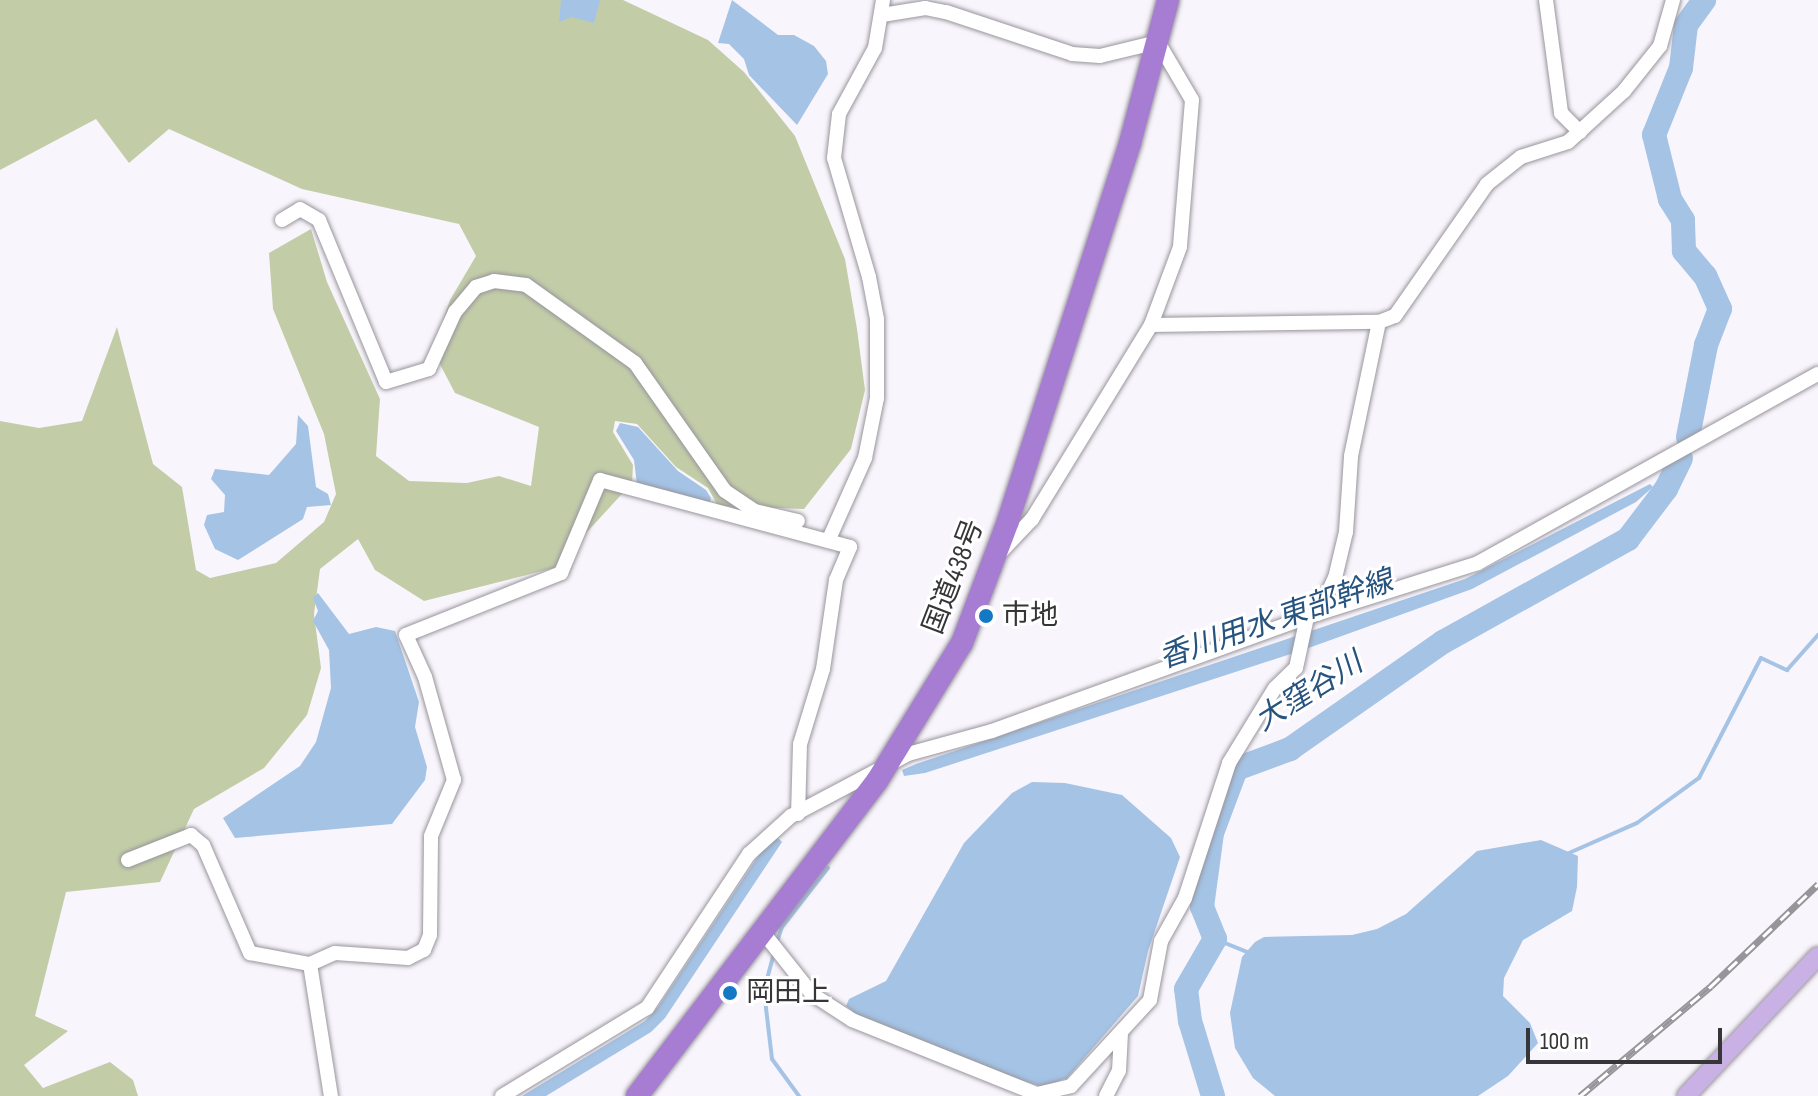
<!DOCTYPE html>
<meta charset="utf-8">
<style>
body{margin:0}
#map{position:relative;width:1818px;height:1096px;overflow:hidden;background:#f9f5fc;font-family:"Sofia Sans Condensed","Noto Sans JP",sans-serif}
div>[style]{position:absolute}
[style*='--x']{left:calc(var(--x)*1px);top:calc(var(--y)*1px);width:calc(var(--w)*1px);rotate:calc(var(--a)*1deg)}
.green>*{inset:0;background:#c2cda8}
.water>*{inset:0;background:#a4c3e5}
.stream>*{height:4px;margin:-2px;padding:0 2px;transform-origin:2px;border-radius:2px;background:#a4c3e5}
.river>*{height:24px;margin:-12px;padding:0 12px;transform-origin:12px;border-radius:12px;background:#a4c3e5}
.roads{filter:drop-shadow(0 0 2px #98959c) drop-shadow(0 0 2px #98959c)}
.minor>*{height:14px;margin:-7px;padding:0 7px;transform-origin:7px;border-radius:7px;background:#fff}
.major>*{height:18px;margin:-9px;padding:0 9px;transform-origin:9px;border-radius:9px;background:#cab1e5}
.highway>*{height:22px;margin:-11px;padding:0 11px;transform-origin:11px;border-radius:11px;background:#a77dd4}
.rail>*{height:7px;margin-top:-3.5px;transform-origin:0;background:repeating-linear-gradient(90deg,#fff 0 12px,#98959a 0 24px);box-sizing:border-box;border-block:2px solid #98959a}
.dots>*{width:22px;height:22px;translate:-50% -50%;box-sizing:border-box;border:4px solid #fff;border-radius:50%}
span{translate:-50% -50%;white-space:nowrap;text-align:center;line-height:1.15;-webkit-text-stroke:6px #fff;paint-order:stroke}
.street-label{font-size:28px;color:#363537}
.poi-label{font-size:28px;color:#363537}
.left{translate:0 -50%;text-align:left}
.water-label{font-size:30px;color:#27537f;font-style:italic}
.scale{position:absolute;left:1526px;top:1028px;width:196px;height:36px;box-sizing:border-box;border:4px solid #363537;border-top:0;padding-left:10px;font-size:24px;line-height:28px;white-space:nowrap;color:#363537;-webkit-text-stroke:6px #fff;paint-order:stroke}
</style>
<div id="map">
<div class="green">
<i style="clip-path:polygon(0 0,623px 0,708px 40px,744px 72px,795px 136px,845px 259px,857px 329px,865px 390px,851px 449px,804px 509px,718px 506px,708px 488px,676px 467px,637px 424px,615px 421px,613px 432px,633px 465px,632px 483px,554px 568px,424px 601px,375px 570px,358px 539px,320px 569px,314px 614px,321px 668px,307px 715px,264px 768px,194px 809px,160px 882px,66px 892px,35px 1016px,68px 1031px,24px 1065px,43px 1088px,110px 1062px,133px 1080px,138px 1096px,0 1096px,0 421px,39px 428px,82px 421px,117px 327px,153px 464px,182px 487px,196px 570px,210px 578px,276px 563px,324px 522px,336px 494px,324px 434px,273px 309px,269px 253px,311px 229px,327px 282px,380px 399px,376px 456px,409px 481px,467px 483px,499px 476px,531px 486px,539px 427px,455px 393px,433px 351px,450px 300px,476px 256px,459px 224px,302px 189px,169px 129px,129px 163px,96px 119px,0 170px)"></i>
</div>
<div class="water">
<i style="clip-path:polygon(561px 0,600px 0,594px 23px,571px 17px,559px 22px)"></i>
<i style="clip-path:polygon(732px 0,778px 35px,794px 35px,814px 46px,826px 61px,828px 74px,797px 125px,749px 75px,744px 59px,729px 44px,718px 43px)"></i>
<i style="clip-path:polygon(298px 415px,308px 426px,316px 487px,328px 494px,331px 505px,307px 507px,303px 519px,238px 560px,215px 549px,204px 525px,207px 515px,224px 512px,225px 495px,211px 479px,215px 469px,269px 475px,296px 444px)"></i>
<i style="clip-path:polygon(620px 423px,638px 427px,678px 471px,706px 490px,711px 498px,709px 507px,637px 485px,634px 460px,616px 431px)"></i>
<i style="clip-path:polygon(1650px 484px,1653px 487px,1636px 502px,1472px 589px,1303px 650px,925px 773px,904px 776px,902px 770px,916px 764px,1465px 579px)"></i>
<i style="clip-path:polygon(318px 593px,349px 634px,376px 627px,395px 631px,419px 702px,415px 727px,427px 767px,425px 780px,392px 824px,235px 838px,223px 818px,300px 766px,316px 742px,331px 688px,329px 650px,313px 621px,318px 611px,313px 598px)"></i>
<i style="clip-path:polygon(1065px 783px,1122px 795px,1171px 838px,1180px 857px,1148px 951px,1138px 996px,1067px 1078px,1043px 1087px,1024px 1081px,861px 1018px,846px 1006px,849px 999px,886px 981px,964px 843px,1012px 793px,1032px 782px)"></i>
<i style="clip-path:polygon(778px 838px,782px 842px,665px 1018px,651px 1032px,546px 1096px,522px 1096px,645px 1021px,658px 1007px,763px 849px)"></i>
<i style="clip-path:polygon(1541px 840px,1578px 856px,1577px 887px,1572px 911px,1523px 940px,1504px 978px,1503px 996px,1530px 1023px,1538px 1043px,1508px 1076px,1478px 1096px,1275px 1096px,1253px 1078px,1235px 1048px,1230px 1013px,1242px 957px,1255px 942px,1264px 937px,1352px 935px,1377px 929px,1406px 914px,1477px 851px)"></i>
</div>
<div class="stream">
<i style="--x:1569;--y:853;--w:74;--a:-23.8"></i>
<i style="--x:1637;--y:823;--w:77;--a:-36"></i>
<i style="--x:1699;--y:778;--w:135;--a:-62.7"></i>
<i style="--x:1761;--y:658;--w:29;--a:25"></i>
<i style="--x:1787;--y:670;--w:47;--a:-48.5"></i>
<i style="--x:1215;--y:939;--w:37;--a:22"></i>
<i style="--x:776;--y:945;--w:19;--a:-72"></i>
<i style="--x:782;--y:927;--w:75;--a:-52.1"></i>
<i style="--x:774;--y:953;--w:39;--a:105"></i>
<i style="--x:764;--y:991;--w:68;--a:83.3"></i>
<i style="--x:772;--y:1059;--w:46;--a:53.9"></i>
</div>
<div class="river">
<i style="--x:1688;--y:437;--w:94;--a:-78.9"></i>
<i style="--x:1706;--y:345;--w:39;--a:-69"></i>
<i style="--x:1720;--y:309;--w:36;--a:-114"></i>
<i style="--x:1705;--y:276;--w:33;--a:-130"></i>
<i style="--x:1684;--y:251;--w:31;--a:-92"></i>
<i style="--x:1683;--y:220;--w:25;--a:-122"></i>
<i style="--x:1670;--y:199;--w:66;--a:-104"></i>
<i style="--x:1654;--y:135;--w:72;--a:-68.1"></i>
<i style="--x:1681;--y:68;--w:43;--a:-83.4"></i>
<i style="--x:1686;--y:25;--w:31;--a:-54"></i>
<i style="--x:1213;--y:1096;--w:78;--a:-107"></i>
<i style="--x:1190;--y:1021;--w:32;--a:-97"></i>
<i style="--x:1186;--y:989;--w:58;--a:-59.9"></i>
<i style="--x:1215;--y:939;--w:35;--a:-112"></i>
<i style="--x:1202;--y:907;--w:75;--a:-82.3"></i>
<i style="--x:1212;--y:833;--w:68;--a:-69.4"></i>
<i style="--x:1236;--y:769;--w:58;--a:-20.3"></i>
<i style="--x:1290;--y:749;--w:187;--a:-35"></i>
<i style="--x:1443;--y:642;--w:212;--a:-29.1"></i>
<i style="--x:1628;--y:539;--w:63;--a:-52.8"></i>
<i style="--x:1666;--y:489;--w:34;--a:-64"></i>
</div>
<div class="roads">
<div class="minor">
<i style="--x:1546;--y:0;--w:114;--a:82.4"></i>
<i style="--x:1561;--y:113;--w:27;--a:45"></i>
<i style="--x:882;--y:15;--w:44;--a:-9.2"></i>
<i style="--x:925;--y:8;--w:21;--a:11"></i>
<i style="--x:946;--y:12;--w:133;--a:18.4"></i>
<i style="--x:1072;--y:54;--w:28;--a:4"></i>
<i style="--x:1100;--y:56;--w:60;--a:-13.6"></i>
<i style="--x:1158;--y:42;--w:67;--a:59.6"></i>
<i style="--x:1192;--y:100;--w:147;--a:94.7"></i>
<i style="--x:1180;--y:247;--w:83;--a:110.4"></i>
<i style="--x:1151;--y:325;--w:228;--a:121.5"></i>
<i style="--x:1032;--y:519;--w:48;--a:133.3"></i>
<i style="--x:282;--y:220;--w:21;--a:-31"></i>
<i style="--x:300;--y:209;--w:22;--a:30"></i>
<i style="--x:319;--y:220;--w:175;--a:67.5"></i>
<i style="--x:386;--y:382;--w:45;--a:-16.8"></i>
<i style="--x:429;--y:369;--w:63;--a:-65.5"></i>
<i style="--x:455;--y:312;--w:33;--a:-50"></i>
<i style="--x:476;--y:287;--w:19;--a:-18"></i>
<i style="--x:494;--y:281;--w:32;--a:7"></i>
<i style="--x:526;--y:285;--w:134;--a:35.6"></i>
<i style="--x:635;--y:363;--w:156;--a:54.9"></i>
<i style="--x:725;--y:491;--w:36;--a:34"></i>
<i style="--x:755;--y:511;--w:44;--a:13.1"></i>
<i style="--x:1151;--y:325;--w:228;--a:-0.8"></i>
<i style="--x:1379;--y:322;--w:17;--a:-21"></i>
<i style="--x:1395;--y:316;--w:161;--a:-55.1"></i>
<i style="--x:1487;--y:184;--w:43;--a:-38.5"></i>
<i style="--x:1521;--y:157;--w:49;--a:-17.7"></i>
<i style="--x:1568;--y:142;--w:76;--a:-42.3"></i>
<i style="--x:1624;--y:91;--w:58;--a:-51.3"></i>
<i style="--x:1660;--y:46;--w:48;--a:-74.2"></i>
<i style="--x:829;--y:539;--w:89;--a:-66"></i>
<i style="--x:865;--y:458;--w:61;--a:-78.7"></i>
<i style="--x:877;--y:398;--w:79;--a:-90"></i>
<i style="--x:877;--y:319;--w:43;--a:-100.8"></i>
<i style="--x:869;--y:277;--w:124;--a:-106.4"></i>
<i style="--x:834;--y:158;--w:44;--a:-83.5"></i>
<i style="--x:839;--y:114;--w:75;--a:-61.4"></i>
<i style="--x:875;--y:48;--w:49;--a:-80.5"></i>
<i style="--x:1318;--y:614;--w:40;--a:-65"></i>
<i style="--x:1335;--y:578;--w:47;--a:-76.6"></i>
<i style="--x:1346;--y:532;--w:76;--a:-86.2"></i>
<i style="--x:1351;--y:456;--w:137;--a:-78.2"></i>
<i style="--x:128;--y:860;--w:68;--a:-21.6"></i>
<i style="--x:191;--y:835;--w:16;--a:40"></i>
<i style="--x:203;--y:845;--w:118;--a:66.5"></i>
<i style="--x:250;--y:953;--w:61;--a:10.4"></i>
<i style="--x:310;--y:964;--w:27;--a:-24"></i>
<i style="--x:335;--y:953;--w:73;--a:3.9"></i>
<i style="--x:408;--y:958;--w:18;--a:-27"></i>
<i style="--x:424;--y:950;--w:16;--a:-68"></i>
<i style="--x:430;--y:935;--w:99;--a:-89.4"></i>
<i style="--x:431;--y:836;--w:61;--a:-67.7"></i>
<i style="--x:454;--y:780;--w:107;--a:-105.7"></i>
<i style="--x:425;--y:677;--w:46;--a:-114.3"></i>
<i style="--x:406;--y:635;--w:167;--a:-21.8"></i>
<i style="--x:561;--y:573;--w:101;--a:-67.2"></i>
<i style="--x:600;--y:480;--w:259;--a:15"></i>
<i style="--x:850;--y:547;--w:36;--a:113"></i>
<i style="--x:836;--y:580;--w:90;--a:98.3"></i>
<i style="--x:823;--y:669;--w:78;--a:107"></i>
<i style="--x:800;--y:744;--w:70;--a:91.6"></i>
<i style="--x:762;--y:931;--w:80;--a:51.6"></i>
<i style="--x:812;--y:994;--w:48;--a:33"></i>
<i style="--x:852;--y:1020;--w:199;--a:21.8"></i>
<i style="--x:1037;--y:1094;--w:35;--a:-13"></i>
<i style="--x:1071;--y:1086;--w:117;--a:-47.4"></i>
<i style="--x:1150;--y:1000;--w:60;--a:-79.4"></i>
<i style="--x:1161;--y:941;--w:49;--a:-60.8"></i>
<i style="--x:1185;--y:898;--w:142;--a:-71.9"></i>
<i style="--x:1229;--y:763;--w:88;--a:-58.5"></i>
<i style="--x:1275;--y:688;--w:29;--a:-44"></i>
<i style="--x:1296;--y:668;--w:52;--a:-77.8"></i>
<i style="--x:310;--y:964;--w:134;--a:81"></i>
<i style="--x:502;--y:1096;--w:170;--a:-31.3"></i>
<i style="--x:647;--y:1008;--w:185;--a:-56.5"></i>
<i style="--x:749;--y:854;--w:57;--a:-42.1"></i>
<i style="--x:791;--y:816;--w:132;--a:-27.9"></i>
<i style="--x:908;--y:754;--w:87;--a:-15.3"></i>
<i style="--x:992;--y:731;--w:335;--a:-19.9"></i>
<i style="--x:1307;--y:617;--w:179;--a:-17.5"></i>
<i style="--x:1478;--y:563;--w:389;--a:-29.1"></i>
<i style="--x:1106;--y:1096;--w:28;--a:-63"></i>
<i style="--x:1119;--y:1071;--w:37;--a:-87"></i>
</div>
<div class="major">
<i style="--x:1686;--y:1096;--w:192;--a:-46.7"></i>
</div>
<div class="highway">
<i style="--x:637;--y:1096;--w:396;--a:-52.7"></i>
<i style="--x:877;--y:781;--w:162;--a:-58.4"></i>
<i style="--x:962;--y:643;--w:130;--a:-69.3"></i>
<i style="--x:1008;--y:521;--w:397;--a:-72.1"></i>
<i style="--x:1130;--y:143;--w:148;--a:-75.1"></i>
</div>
</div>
<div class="rail">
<i style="--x:1580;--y:1096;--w:171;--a:-40"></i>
<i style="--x:1711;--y:986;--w:148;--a:-43.6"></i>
</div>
<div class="dots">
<i style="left:986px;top:616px;background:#1479c4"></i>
<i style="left:730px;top:993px;background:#1479c4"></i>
</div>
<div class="street-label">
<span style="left:954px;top:577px;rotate:-69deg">国道438号</span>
</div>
<div class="poi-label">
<span class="left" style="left:1002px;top:616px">市地</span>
<span class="left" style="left:746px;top:993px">岡田上</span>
</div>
<div class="water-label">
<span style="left:1276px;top:620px;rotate:-19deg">香川用水 東部幹線</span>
<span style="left:1309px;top:692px;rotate:-32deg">大窪谷川</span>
</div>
<div class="scale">100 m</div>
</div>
